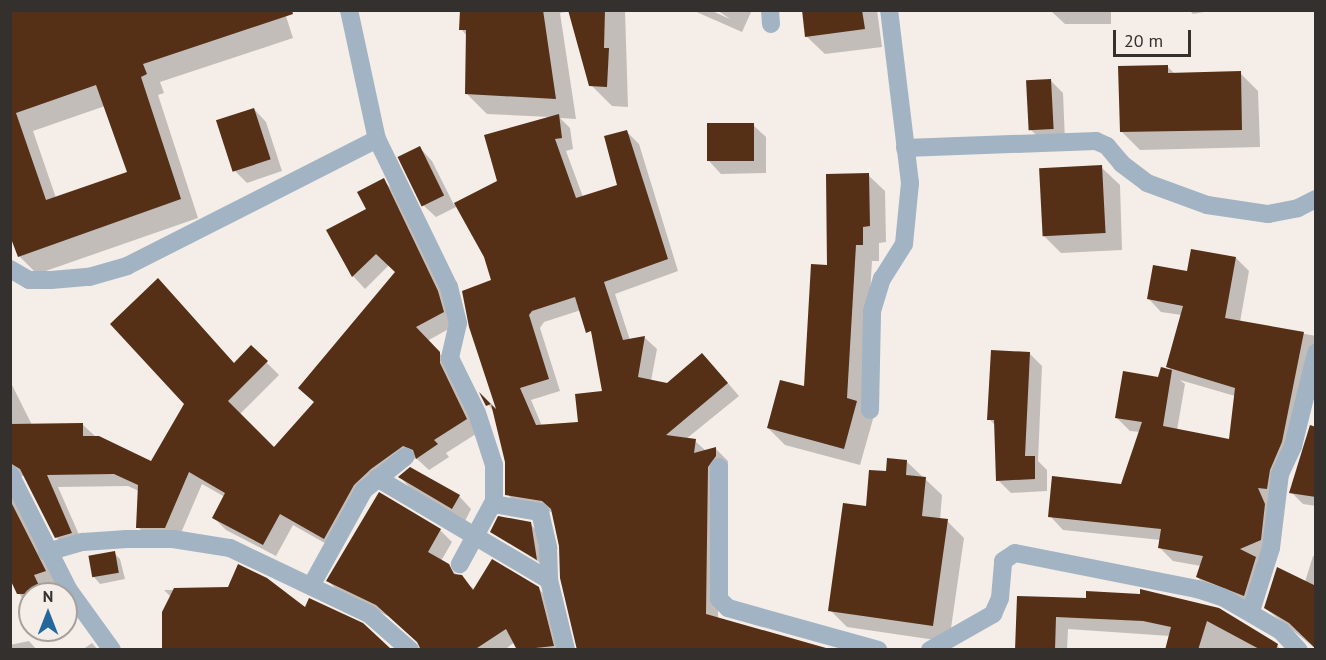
<!DOCTYPE html>
<style>
body{margin:0}
#map{position:relative;width:1326px;height:660px;overflow:hidden;background:#f4ede8;font-family:"PT Sans",sans-serif}
div>[style]{position:absolute}
[style*='--x']{left:calc(var(--x)*1px);top:calc(var(--y)*1px);width:calc(var(--w)*1px);rotate:calc(var(--a)*1deg)}
.shadow>*{inset:0;background:#0003}
.building>*{inset:0;background:#553016;transform-origin:0 0}
.minor>*{height:18px;margin:-9px;padding:0 9px;transform-origin:9px;border-radius:9px;background:#a2b3c3}
span{translate:-50% -50%;white-space:nowrap;text-align:center;line-height:1.15;-webkit-text-stroke:6px #f4ede8;paint-order:stroke}
.frame{position:absolute;inset:0;border:12px solid #33302e;pointer-events:none}
.north{position:absolute;left:18px;top:582px;width:60px;height:60px;box-sizing:border-box;background:#f4ede8;border:2px solid #a7a19e;border-radius:50%;rotate:0deg;font-size:16px;font-weight:700;line-height:24px;text-align:center;color:#33302e}
.north::after{content:'';display:block;margin:auto;width:21px;height:27px;background:#23679c;clip-path:polygon(50% 0,100% 100%,50% 72%,0 100%)}
.scale{position:absolute;left:1113px;top:30px;width:78px;height:27px;box-sizing:border-box;border:3px solid #33302e;border-top:0;padding-left:8px;font-size:18px;line-height:21px;white-space:nowrap;color:#33302e;-webkit-text-stroke:4px #f4ede8;paint-order:stroke}
</style>
<div id="map">
<div class="shadow">
<i style="clip-path:polygon(evenodd,10px 10px,284px 10px,293px 38px,160px 82px,164px 93px,158px 95px,198px 218px,37px 274px,19px 256px,10px 10px,105px 106px,129px 173px,56px 198px,33px 131px,105px 106px)"></i>
<i style="clip-path:polygon(evenodd,461px 10px,625px 10px,628px 107px,612px 106px,591px 85px,570px 11px,560px 13px,576px 119px,560px 118px,570px 128px,573px 149px,566px 151px,583px 197px,619px 186px,627px 132px,639px 144px,678px 271px,615px 294px,630px 340px,645px 338px,657px 349px,651px 381px,668px 384px,714px 367px,739px 396px,686px 439px,695px 441px,706px 451px,716px 449px,728px 461px,728px 469px,719px 479px,718px 619px,578px 650px,553px 512px,519px 506px,507px 494px,506px 462px,494px 412px,484px 399px,499px 414px,493px 281px,485px 256px,458px 206px,436px 217px,423px 205px,420px 148px,432px 161px,454px 205px,499px 182px,550px 117px,487px 114px,466px 93px,467px 36px,461px 29px,461px 10px,581px 310px,594px 338px,604px 393px,580px 423px,542px 426px,531px 400px,560px 391px,540px 328px,544px 322px,581px 310px)"></i>
<i style="clip-path:polygon(692px 10px,710px 10px,730px 19px,717px 10px,752px 10px,742px 32px)"></i>
<i style="clip-path:polygon(803px 10px,877px 10px,882px 47px,825px 54px,806px 36px)"></i>
<i style="clip-path:polygon(1033px 10px,1111px 10px,1111px 24px,1065px 24px,1051px 11px)"></i>
<i style="clip-path:polygon(1189px 10px,1215px 10px,1193px 14px)"></i>
<i style="clip-path:polygon(1167px 66px,1175px 74px,1240px 73px,1258px 91px,1260px 147px,1140px 150px,1122px 132px)"></i>
<i style="clip-path:polygon(1050px 80px,1063px 93px,1065px 141px,1043px 142px,1031px 130px)"></i>
<i style="clip-path:polygon(254px 109px,266px 122px,282px 171px,247px 183px,234px 170px)"></i>
<i style="clip-path:polygon(753px 125px,766px 137px,766px 173px,721px 174px,709px 161px)"></i>
<i style="clip-path:polygon(1101px 167px,1120px 185px,1122px 250px,1061px 253px,1043px 235px)"></i>
<i style="clip-path:polygon(868px 175px,885px 191px,886px 242px,879px 243px,879px 261px,872px 261px,863px 409px,873px 419px,860px 465px,785px 445px,768px 428px,805px 388px,829px 267px)"></i>
<i style="clip-path:polygon(383px 180px,396px 193px,450px 305px,456px 325px,427px 341px,452px 366px,479px 432px,446px 453px,449px 457px,429px 470px,416px 458px,384px 481px,366px 497px,337px 550px,293px 525px,276px 556px,226px 530px,214px 518px,225px 497px,202px 484px,178px 540px,151px 540px,138px 527px,139px 491px,128px 486px,58px 487px,84px 546px,69px 550px,56px 537px,25px 475px,13px 480px,58px 584px,46px 588px,49px 594px,30px 594px,30px 613px,10px 576px,10px 381px,32px 425px,82px 424px,96px 437px,151px 463px,251px 347px,279px 375px,239px 415px,274px 450px,315px 403px,397px 273px,389px 265px,365px 289px,353px 276px,328px 231px,368px 209px)"></i>
<i style="clip-path:polygon(evenodd,1236px 258px,1249px 271px,1240px 322px,1316px 336px,1316px 367px,1282px 483px,1273px 553px,1257px 560px,1269px 571px,1257px 608px,1211px 590px,1197px 577px,1201px 566px,1173px 561px,1160px 548px,1161px 540px,1063px 530px,1050px 516px,1123px 485px,1141px 432px,1130px 431px,1117px 418px,1172px 371px,1167px 367px,1182px 315px,1161px 312px,1148px 298px,1189px 273px,1236px 258px,1180px 380px,1235px 396px,1230px 441px,1177px 430px,1185px 384px,1180px 380px)"></i>
<i style="clip-path:polygon(1029px 353px,1042px 366px,1038px 461px,1047px 470px,1047px 491px,1011px 493px,998px 480px,996px 426px,989px 419px)"></i>
<i style="clip-path:polygon(1316px 428px,1316px 506px,1303px 504px,1291px 492px)"></i>
<i style="clip-path:polygon(906px 461px,942px 495px,940px 520px,947px 521px,964px 538px,949px 642px,847px 627px,830px 610px,867px 508px,887px 473px)"></i>
<i style="clip-path:polygon(400px 477px,459px 496px,471px 509px,465px 521px,412px 490px)"></i>
<i style="clip-path:polygon(530px 523px,536px 530px,542px 564px,492px 532px)"></i>
<i style="clip-path:polygon(440px 530px,452px 542px,441px 561px,475px 590px,538px 588px,551px 601px,563px 650px,519px 650px,515px 642px,504px 650px,420px 650px,419px 643px,390px 617px,340px 593px,328px 581px)"></i>
<i style="clip-path:polygon(114px 553px,120px 559px,125px 579px,100px 584px,94px 577px)"></i>
<i style="clip-path:polygon(1313px 556px,1316px 556px,1316px 649px,1265px 608px,1305px 582px)"></i>
<i style="clip-path:polygon(229px 589px,306px 609px,362px 625px,174px 600px,164px 590px)"></i>
<i style="clip-path:polygon(1141px 595px,1273px 641px,1281px 650px,1166px 650px,1170px 636px,1068px 629px,1067px 650px,1017px 650px,1018px 598px,1087px 600px)"></i>
<i style="clip-path:polygon(29px 641px,37px 650px,10px 650px,10px 645px)"></i>
<i style="clip-path:polygon(92px 643px,98px 650px,82px 650px)"></i>
</div>
<div class="building">
<i style="clip-path:polygon(evenodd,10px 10px,292px 10px,293px 14px,143px 64px,147px 74px,141px 77px,181px 199px,18px 257px,10px 236px,10px 10px,96px 85px,127px 172px,46px 200px,16px 113px,96px 85px)"></i>
<i style="clip-path:polygon(460px 10px,543px 10px,556px 99px,465px 94px,466px 30px,459px 30px)"></i>
<i style="clip-path:polygon(568px 10px,605px 10px,604px 48px,609px 48px,607px 87px,589px 86px)"></i>
<i style="clip-path:polygon(802px 10px,862px 10px,865px 29px,805px 37px)"></i>
<i style="clip-path:polygon(1168px 65px,1168px 73px,1241px 71px,1242px 130px,1120px 132px,1118px 66px)"></i>
<i style="left:1051px;top:79px;width:50px;height:25px;rotate:87deg"></i>
<i style="left:254px;top:108px;width:54px;height:40px;rotate:72deg"></i>
<i style="clip-path:polygon(evenodd,559px 114px,562px 138px,555px 139px,576px 198px,617px 185px,604px 136px,627px 130px,657px 224px,668px 259px,604px 282px,623px 340px,645px 336px,638px 377px,667px 383px,702px 353px,728px 383px,666px 435px,696px 439px,694px 453px,716px 447px,716px 456px,708px 467px,706px 614px,833px 650px,577px 650px,560px 578px,559px 546px,551px 509px,542px 501px,505px 495px,505px 462px,491px 404px,486px 406px,479px 392px,496px 409px,469px 327px,462px 291px,491px 280px,484px 257px,454px 203px,497px 181px,484px 135px,559px 114px,575px 297px,586px 333px,591px 331px,602px 391px,575px 394px,578px 422px,536px 425px,520px 388px,549px 379px,529px 315px,532px 311px,575px 297px)"></i>
<i style="left:754px;top:123px;width:38px;height:47px;rotate:90deg"></i>
<i style="left:420px;top:146px;width:55px;height:25px;rotate:64deg"></i>
<i style="left:1102px;top:165px;width:68px;height:63px;rotate:87deg"></i>
<i style="clip-path:polygon(869px 173px,870px 226px,863px 227px,863px 245px,856px 245px,847px 398px,857px 401px,844px 449px,767px 428px,780px 380px,804px 386px,811px 264px,827px 265px,826px 174px)"></i>
<i style="clip-path:polygon(384px 178px,438px 291px,444px 312px,416px 327px,440px 352px,440px 363px,467px 419px,434px 440px,438px 444px,416px 459px,413px 450px,403px 446px,371px 469px,354px 485px,324px 539px,280px 514px,263px 545px,212px 518px,225px 493px,189px 472px,165px 528px,136px 528px,138px 485px,114px 474px,47px 475px,72px 533px,55px 538px,20px 469px,10px 463px,10px 424px,83px 423px,83px 436px,99px 436px,151px 461px,184px 404px,110px 324px,158px 278px,234px 363px,251px 345px,268px 361px,228px 401px,274px 447px,314px 402px,298px 388px,395px 272px,376px 254px,352px 277px,326px 230px,366px 209px,357px 192px)"></i>
<i style="clip-path:polygon(1191px 249px,1236px 257px,1225px 318px,1304px 332px,1282px 442px,1270px 470px,1267px 489px,1258px 488px,1265px 504px,1261px 540px,1240px 549px,1256px 557px,1244px 596px,1196px 577px,1203px 556px,1158px 548px,1161px 529px,1048px 517px,1052px 476px,1121px 484px,1142px 422px,1115px 418px,1123px 371px,1158px 377px,1161px 367px,1172px 370px,1163px 426px,1229px 439px,1235px 388px,1166px 367px,1183px 306px,1147px 299px,1153px 265px,1187px 271px)"></i>
<i style="clip-path:polygon(991px 350px,1030px 352px,1025px 456px,1035px 456px,1035px 479px,996px 481px,994px 420px,987px 420px)"></i>
<i style="clip-path:polygon(1310px 425px,1316px 427px,1316px 497px,1289px 493px)"></i>
<i style="clip-path:polygon(887px 458px,907px 460px,906px 475px,926px 477px,922px 516px,948px 519px,933px 626px,828px 611px,843px 503px,866px 506px,869px 470px,886px 471px)"></i>
<i style="clip-path:polygon(410px 467px,460px 495px,452px 509px,398px 477px)"></i>
<i style="clip-path:polygon(379px 492px,441px 529px,428px 552px,449px 564px,454px 574px,462px 575px,473px 590px,492px 559px,539px 587px,554px 646px,517px 650px,506px 629px,474px 650px,421px 650px,417px 642px,376px 605px,326px 581px)"></i>
<i style="clip-path:polygon(10px 500px,46px 571px,34px 575px,43px 594px,17px 594px,10px 579px)"></i>
<i style="clip-path:polygon(498px 516px,531px 522px,537px 560px,490px 532px)"></i>
<i style="left:115px;top:551px;width:22px;height:27px;rotate:80deg"></i>
<i style="clip-path:polygon(238px 564px,267px 578px,305px 607px,309px 598px,363px 623px,392px 650px,162px 650px,162px 612px,174px 588px,228px 587px)"></i>
<i style="clip-path:polygon(1277px 567px,1316px 586px,1316px 649px,1289px 623px,1264px 608px)"></i>
<i style="clip-path:polygon(1140px 589px,1219px 608px,1278px 644px,1276px 650px,1261px 650px,1207px 621px,1198px 650px,1165px 650px,1171px 627px,1143px 621px,1056px 617px,1055px 650px,1015px 650px,1017px 596px,1086px 598px,1086px 591px,1140px 594px)"></i>
</div>
<div class="minor">
<i style="--x:349;--y:10;--w:132;--a:77.8"></i>
<i style="--x:377;--y:139;--w:165;--a:64.1"></i>
<i style="--x:449;--y:287;--w:37;--a:76"></i>
<i style="--x:458;--y:323;--w:36;--a:103"></i>
<i style="--x:450;--y:358;--w:61;--a:63.9"></i>
<i style="--x:477;--y:413;--w:55;--a:71.9"></i>
<i style="--x:494;--y:465;--w:36;--a:90"></i>
<i style="--x:494;--y:501;--w:72;--a:118.4"></i>
<i style="--x:770;--y:10;--w:14;--a:86"></i>
<i style="--x:905;--y:148;--w:191;--a:-2.1"></i>
<i style="--x:1096;--y:141;--w:12;--a:24"></i>
<i style="--x:1107;--y:146;--w:23;--a:50"></i>
<i style="--x:1122;--y:164;--w:31;--a:37"></i>
<i style="--x:1147;--y:183;--w:64;--a:20.1"></i>
<i style="--x:1207;--y:205;--w:62;--a:8.4"></i>
<i style="--x:1268;--y:214;--w:31;--a:-11"></i>
<i style="--x:1298;--y:208;--w:20;--a:-27"></i>
<i style="--x:10;--y:269;--w:22;--a:30"></i>
<i style="--x:29;--y:280;--w:22;--a:0"></i>
<i style="--x:51;--y:280;--w:38;--a:-5"></i>
<i style="--x:89;--y:277;--w:40;--a:-16"></i>
<i style="--x:127;--y:266;--w:280;--a:-26.9"></i>
<i style="--x:870;--y:410;--w:99;--a:-88.8"></i>
<i style="--x:872;--y:311;--w:34;--a:-73"></i>
<i style="--x:882;--y:279;--w:41;--a:-57.8"></i>
<i style="--x:904;--y:244;--w:61;--a:-84.4"></i>
<i style="--x:910;--y:183;--w:174;--a:-96.9"></i>
<i style="--x:719;--y:467;--w:132;--a:90"></i>
<i style="--x:719;--y:599;--w:13;--a:45"></i>
<i style="--x:728;--y:608;--w:156;--a:15.6"></i>
<i style="--x:10;--y:474;--w:129;--a:63.2"></i>
<i style="--x:68;--y:589;--w:75;--a:54.2"></i>
<i style="--x:377;--y:478;--w:200;--a:30.7"></i>
<i style="--x:493;--y:504;--w:48;--a:9.7"></i>
<i style="--x:540;--y:512;--w:37;--a:77"></i>
<i style="--x:548;--y:548;--w:32;--a:88"></i>
<i style="--x:549;--y:580;--w:72;--a:76.3"></i>
<i style="--x:47;--y:552;--w:37;--a:-16"></i>
<i style="--x:83;--y:542;--w:44;--a:-3.9"></i>
<i style="--x:127;--y:539;--w:46;--a:0"></i>
<i style="--x:173;--y:539;--w:58;--a:9"></i>
<i style="--x:230;--y:548;--w:154;--a:25.4"></i>
<i style="--x:369;--y:614;--w:55;--a:41.3"></i>
<i style="--x:311;--y:586;--w:110;--a:-61.1"></i>
<i style="--x:364;--y:490;--w:53;--a:-38.8"></i>
<i style="--x:1251;--y:611;--w:66;--a:-72.4"></i>
<i style="--x:1271;--y:548;--w:75;--a:-83.1"></i>
<i style="--x:1280;--y:474;--w:31;--a:-65"></i>
<i style="--x:1293;--y:446;--w:96;--a:-76.1"></i>
<i style="--x:930;--y:650;--w:73;--a:-29.7"></i>
<i style="--x:993;--y:614;--w:17;--a:-66"></i>
<i style="--x:1000;--y:598;--w:37;--a:-85"></i>
<i style="--x:1003;--y:561;--w:14;--a:-34"></i>
<i style="--x:1015;--y:553;--w:186;--a:11.2"></i>
<i style="--x:1197;--y:589;--w:28;--a:18"></i>
<i style="--x:1224;--y:598;--w:66;--a:30.1"></i>
<i style="--x:1281;--y:631;--w:26;--a:47"></i>
</div>
<div class="frame"></div>
<div class="north">N</div>
<div class="scale">20 m</div>
</div>
